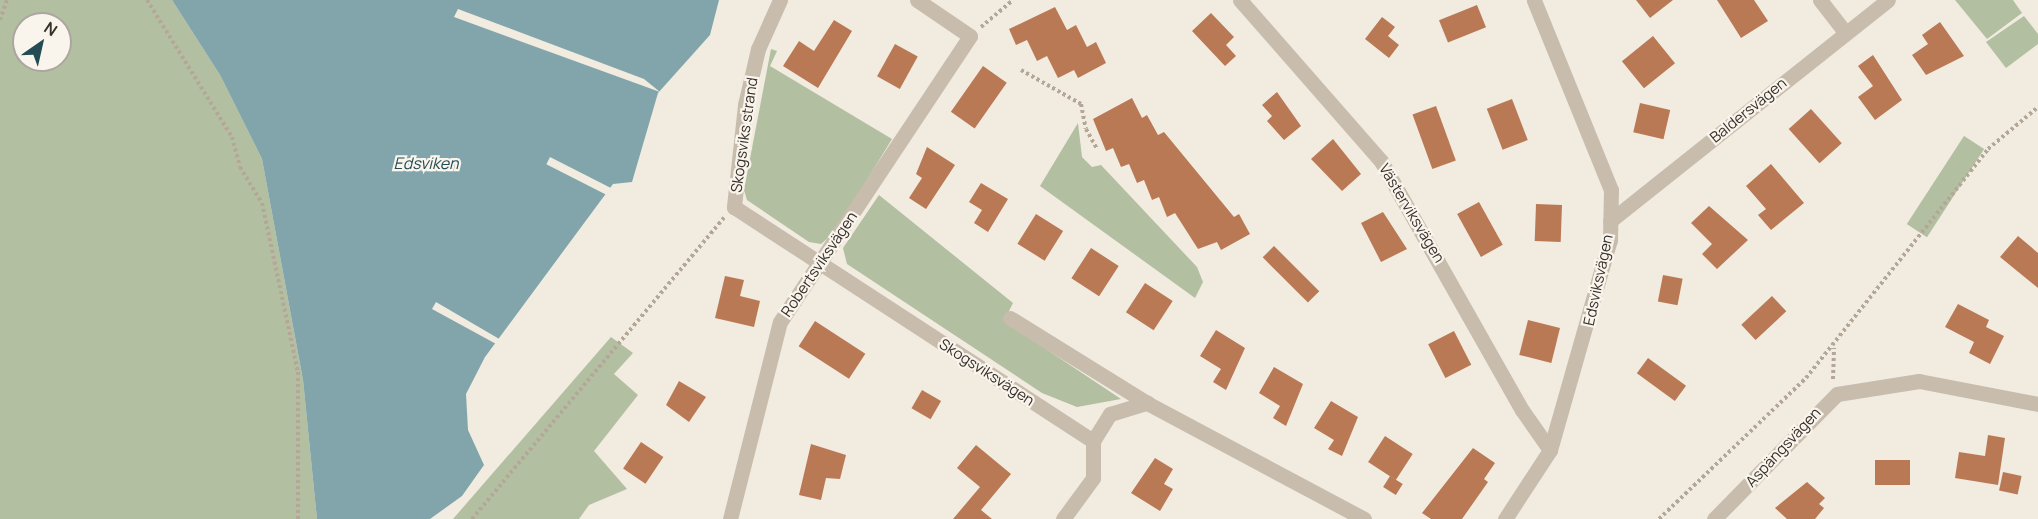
<!DOCTYPE html>
<meta charset="utf-8">
<style>
body{margin:0}
#map{position:relative;width:2038px;height:519px;overflow:hidden;background:#f1ebe0;font-family:Manrope,sans-serif}
div>[style]{position:absolute}
[style*='--x']{left:calc(var(--x)*1px);top:calc(var(--y)*1px);width:calc(var(--w)*1px);rotate:calc(var(--a)*1deg)}
.green>*{inset:0;background:#b2bfa1;transform-origin:0 0}
.water>*{inset:0;background:#82a5ab}
.pier>*{inset:0;background:#f1ebe0;transform-origin:0 0}
.building>*{inset:0;background:#ba7955;transform-origin:0 0}
.path>*{height:4px;margin-top:-2px;transform-origin:0;background:repeating-linear-gradient(90deg,#b4a797 0 3px,transparent 0 6px)}
.minor>*{height:15px;margin:-7.5px;padding:0 7.5px;transform-origin:7.5px;border-radius:7.5px;background:#c8bcad}
span{translate:-50% -50%;white-space:nowrap;text-align:center;line-height:1.15;-webkit-text-stroke:4.5px #f9f4ec;paint-order:stroke}
.street-label{font-size:15px;color:#37302b}
.water-label{font-size:16px;color:#244c55;font-style:italic}
.north{position:absolute;left:12px;top:12px;width:60px;height:60px;box-sizing:border-box;background:#f9f4ec;border:2px solid #aba69f;border-radius:50%;rotate:34deg;font-size:16px;font-weight:700;line-height:24px;text-align:center;color:#37302b}
.north::after{content:'';display:block;margin:auto;width:21px;height:27px;background:#244c55;clip-path:polygon(50% 0,100% 100%,50% 72%,0 100%)}
</style>
<div id="map">
<div class="green">
<i style="clip-path:polygon(evenodd,0 0,172px 0,220px 75px,262px 159px,303px 380px,317px 519px,0 519px,0 0,24px 24px,60px 24px,60px 60px,24px 60px,24px 24px)"></i>
<i style="clip-path:polygon(1955px 0,2013px 0,2022px 13px,1987px 39px)"></i>
<i style="clip-path:polygon(2024px 16px,2038px 34px,2038px 44px,2006px 68px,1986px 42px)"></i>
<i style="clip-path:polygon(771px 49px,777px 51px,770px 66px,892px 139px,835px 232px,821px 244px,809px 242px,747px 200px,744px 190px)"></i>
<i style="clip-path:polygon(1078px 123px,1082px 157px,1092px 167px,1101px 165px,1197px 267px,1203px 282px,1195px 298px,1040px 186px)"></i>
<i style="left:1964px;top:136px;width:24px;height:105px;rotate:33deg"></i>
<i style="clip-path:polygon(879px 195px,1013px 303px,1004px 321px,1121px 399px,1077px 407px,1042px 393px,847px 264px,843px 248px)"></i>
<i style="clip-path:polygon(611px 337px,633px 353px,614px 374px,638px 395px,594px 451px,627px 489px,589px 505px,579px 519px,453px 519px)"></i>
</div>
<div class="water">
<i style="clip-path:polygon(172px 0,719px 0,710px 35px,658px 93px,632px 182px,613px 184px,485px 357px,466px 394px,468px 430px,484px 465px,462px 496px,430px 519px,317px 519px,303px 380px,262px 159px,220px 75px)"></i>
</div>
<div class="pier">
<i style="clip-path:polygon(458px 9px,644px 79px,660px 92px,454px 17px)"></i>
<i style="left:550px;top:157px;width:70px;height:8px;rotate:27deg"></i>
<i style="clip-path:polygon(436px 302px,501px 340px,498px 345px,432px 309px)"></i>
</div>
<div class="building">
<i style="clip-path:polygon(1636px 0,1673px 0,1650px 18px)"></i>
<i style="clip-path:polygon(1717px 0,1754px 0,1768px 21px,1741px 38px)"></i>
<i style="left:1477px;top:5px;width:24px;height:41px;rotate:68deg"></i>
<i style="clip-path:polygon(1055px 7px,1067px 30px,1076px 25px,1087px 47px,1096px 42px,1106px 63px,1078px 78px,1074px 70px,1058px 78px,1047px 56px,1037px 61px,1027px 40px,1016px 45px,1009px 29px)"></i>
<i style="clip-path:polygon(1211px 13px,1234px 37px,1226px 45px,1236px 56px,1225px 66px,1192px 31px)"></i>
<i style="clip-path:polygon(1382px 17px,1395px 27px,1388px 36px,1399px 45px,1389px 58px,1365px 39px)"></i>
<i style="clip-path:polygon(834px 20px,852px 31px,818px 88px,783px 66px,799px 41px,814px 51px)"></i>
<i style="clip-path:polygon(1940px 22px,1964px 56px,1926px 75px,1912px 55px,1928px 44px,1922px 35px)"></i>
<i style="left:1653px;top:36px;width:35px;height:40px;rotate:51deg"></i>
<i style="left:895px;top:44px;width:26px;height:37px;rotate:29deg"></i>
<i style="clip-path:polygon(1873px 55px,1902px 100px,1875px 120px,1858px 97px,1873px 86px,1858px 66px)"></i>
<i style="left:983px;top:66px;width:29px;height:56px;rotate:35deg"></i>
<i style="clip-path:polygon(1277px 92px,1301px 126px,1284px 140px,1267px 121px,1272px 116px,1262px 105px)"></i>
<i style="clip-path:polygon(1132px 98px,1142px 118px,1147px 115px,1158px 135px,1164px 132px,1234px 217px,1239px 214px,1250px 234px,1221px 250px,1217px 242px,1198px 249px,1175px 213px,1167px 217px,1159px 197px,1152px 200px,1144px 180px,1137px 183px,1129px 164px,1121px 167px,1113px 148px,1106px 151px,1093px 119px)"></i>
<i style="left:1512px;top:99px;width:44px;height:27px;rotate:69deg"></i>
<i style="left:1640px;top:103px;width:31px;height:30px;rotate:13deg"></i>
<i style="left:1436px;top:106px;width:58px;height:25px;rotate:70deg"></i>
<i style="left:1811px;top:109px;width:46px;height:30px;rotate:48deg"></i>
<i style="clip-path:polygon(1333px 139px,1361px 174px,1342px 191px,1311px 159px)"></i>
<i style="clip-path:polygon(927px 147px,955px 165px,926px 209px,909px 198px,922px 178px,916px 174px)"></i>
<i style="clip-path:polygon(1771px 164px,1804px 203px,1771px 230px,1758px 215px,1766px 209px,1746px 186px)"></i>
<i style="clip-path:polygon(981px 183px,1008px 199px,988px 232px,974px 223px,982px 210px,969px 202px)"></i>
<i style="left:1479px;top:202px;width:49px;height:25px;rotate:61deg"></i>
<i style="left:1536px;top:204px;width:26px;height:37px;rotate:2deg"></i>
<i style="clip-path:polygon(1709px 206px,1748px 240px,1717px 269px,1702px 254px,1712px 244px,1691px 223px)"></i>
<i style="clip-path:polygon(1383px 212px,1407px 249px,1381px 262px,1361px 223px)"></i>
<i style="left:1036px;top:214px;width:32px;height:35px;rotate:32deg"></i>
<i style="clip-path:polygon(2018px 236px,2038px 253px,2038px 288px,2000px 257px)"></i>
<i style="left:1274px;top:246px;width:64px;height:16px;rotate:45deg"></i>
<i style="left:1091px;top:248px;width:33px;height:36px;rotate:33deg"></i>
<i style="left:1663px;top:275px;width:20px;height:27px;rotate:11deg"></i>
<i style="clip-path:polygon(725px 276px,744px 280px,740px 296px,760px 301px,754px 327px,715px 318px)"></i>
<i style="left:1145px;top:283px;width:33px;height:35px;rotate:33deg"></i>
<i style="left:1772px;top:296px;width:21px;height:42px;rotate:47deg"></i>
<i style="clip-path:polygon(1958px 304px,1989px 320px,1986px 327px,2004px 336px,1990px 364px,1969px 353px,1974px 342px,1945px 327px)"></i>
<i style="left:1528px;top:320px;width:33px;height:36px;rotate:14deg"></i>
<i style="left:815px;top:321px;width:60px;height:30px;rotate:33deg"></i>
<i style="clip-path:polygon(1216px 330px,1245px 348px,1226px 390px,1213px 382px,1221px 369px,1200px 356px)"></i>
<i style="left:1454px;top:331px;width:38px;height:29px;rotate:63deg"></i>
<i style="left:1648px;top:358px;width:47px;height:19px;rotate:36deg"></i>
<i style="clip-path:polygon(1274px 367px,1303px 384px,1286px 426px,1273px 418px,1280px 406px,1259px 393px)"></i>
<i style="clip-path:polygon(679px 381px,706px 397px,689px 422px,666px 405px)"></i>
<i style="left:922px;top:390px;width:22px;height:21px;rotate:30deg"></i>
<i style="clip-path:polygon(1331px 401px,1358px 417px,1342px 456px,1328px 449px,1334px 440px,1314px 428px)"></i>
<i style="clip-path:polygon(1988px 435px,2005px 438px,1998px 485px,1955px 478px,1959px 452px,1985px 456px)"></i>
<i style="left:1385px;top:436px;width:33px;height:31px;rotate:33deg"></i>
<i style="left:641px;top:442px;width:27px;height:32px;rotate:34deg"></i>
<i style="clip-path:polygon(811px 444px,846px 455px,840px 479px,826px 478px,821px 500px,799px 495px)"></i>
<i style="clip-path:polygon(976px 445px,1011px 474px,981px 510px,992px 519px,953px 519px,980px 487px,957px 468px)"></i>
<i style="clip-path:polygon(1473px 448px,1495px 463px,1484px 479px,1488px 482px,1462px 519px,1431px 519px,1422px 513px)"></i>
<i style="clip-path:polygon(1155px 458px,1173px 469px,1164px 484px,1173px 489px,1160px 511px,1131px 493px)"></i>
<i style="left:1875px;top:460px;width:35px;height:25px"></i>
<i style="left:2003px;top:472px;width:19px;height:19px;rotate:12deg"></i>
<i style="left:1390px;top:476px;width:15px;height:13px;rotate:32deg"></i>
<i style="clip-path:polygon(1807px 482px,1825px 498px,1819px 504px,1824px 508px,1815px 519px,1787px 519px,1775px 508px)"></i>
</div>
<div class="path">
<i style="--x:147;--y:0;--w:161;--a:58.2"></i>
<i style="--x:232;--y:137;--w:31;--a:75"></i>
<i style="--x:240;--y:167;--w:42;--a:58.6"></i>
<i style="--x:262;--y:203;--w:173;--a:78"></i>
<i style="--x:298;--y:372;--w:147;--a:90"></i>
<i style="--x:0;--y:20;--w:21;--a:-71"></i>
<i style="--x:981;--y:27;--w:42;--a:-40.2"></i>
<i style="--x:1021;--y:70;--w:69;--a:29.5"></i>
<i style="--x:1081;--y:104;--w:25;--a:79"></i>
<i style="--x:1086;--y:129;--w:23;--a:61"></i>
<i style="--x:1833;--y:379;--w:31;--a:-88"></i>
<i style="--x:472;--y:519;--w:393;--a:-50.1"></i>
<i style="--x:1659;--y:519;--w:204;--a:-43.8"></i>
<i style="--x:1806;--y:378;--w:293;--a:-51.5"></i>
<i style="--x:1988;--y:149;--w:65;--a:-40"></i>
</div>
<div class="minor">
<i style="--x:780;--y:0;--w:54;--a:114.2"></i>
<i style="--x:758;--y:49;--w:57;--a:103.1"></i>
<i style="--x:745;--y:105;--w:103;--a:96.2"></i>
<i style="--x:734;--y:207;--w:429;--a:33.1"></i>
<i style="--x:1240;--y:0;--w:214;--a:48.8"></i>
<i style="--x:1381;--y:161;--w:286;--a:60.5"></i>
<i style="--x:1522;--y:410;--w:49;--a:55"></i>
<i style="--x:1820;--y:0;--w:41;--a:52"></i>
<i style="--x:1610;--y:221;--w:355;--a:-38.5"></i>
<i style="--x:1010;--y:318;--w:161;--a:31.8"></i>
<i style="--x:1093;--y:441;--w:32;--a:-58"></i>
<i style="--x:1110;--y:414;--w:39;--a:-17"></i>
<i style="--x:1147;--y:403;--w:246;--a:28.1"></i>
<i style="--x:730;--y:519;--w:203;--a:-75.8"></i>
<i style="--x:780;--y:322;--w:343;--a:-56.4"></i>
<i style="--x:970;--y:36;--w:64;--a:-145.8"></i>
<i style="--x:1063;--y:519;--w:51;--a:-53.8"></i>
<i style="--x:1093;--y:478;--w:37;--a:-90"></i>
<i style="--x:1505;--y:519;--w:82;--a:-56.9"></i>
<i style="--x:1550;--y:450;--w:218;--a:-74.1"></i>
<i style="--x:1610;--y:240;--w:50;--a:-88.9"></i>
<i style="--x:1611;--y:190;--w:205;--a:-112.1"></i>
<i style="--x:1714;--y:519;--w:175;--a:-45.5"></i>
<i style="--x:1837;--y:394;--w:83;--a:-9"></i>
<i style="--x:1919;--y:381;--w:121;--a:10.9"></i>
</div>
<div class="street-label">
<span style="left:1748px;top:110px;rotate:-39deg">Baldersvägen</span>
<span style="left:744px;top:135px;rotate:-82deg">Skogsviks strand</span>
<span style="left:1412px;top:213px;rotate:59deg">Västerviksvägen</span>
<span style="left:819px;top:264px;rotate:-56deg">Robertsviksvägen</span>
<span style="left:1598px;top:280px;rotate:-78deg">Edsviksvägen</span>
<span style="left:987px;top:372px;rotate:33deg">Skogsviksvägen</span>
<span style="left:1783px;top:447px;rotate:-47deg">Aspängsvägen</span>
</div>
<div class="water-label">
<span style="left:426px;top:163px">Edsviken</span>
</div>
<div class="north">N</div>
</div>
